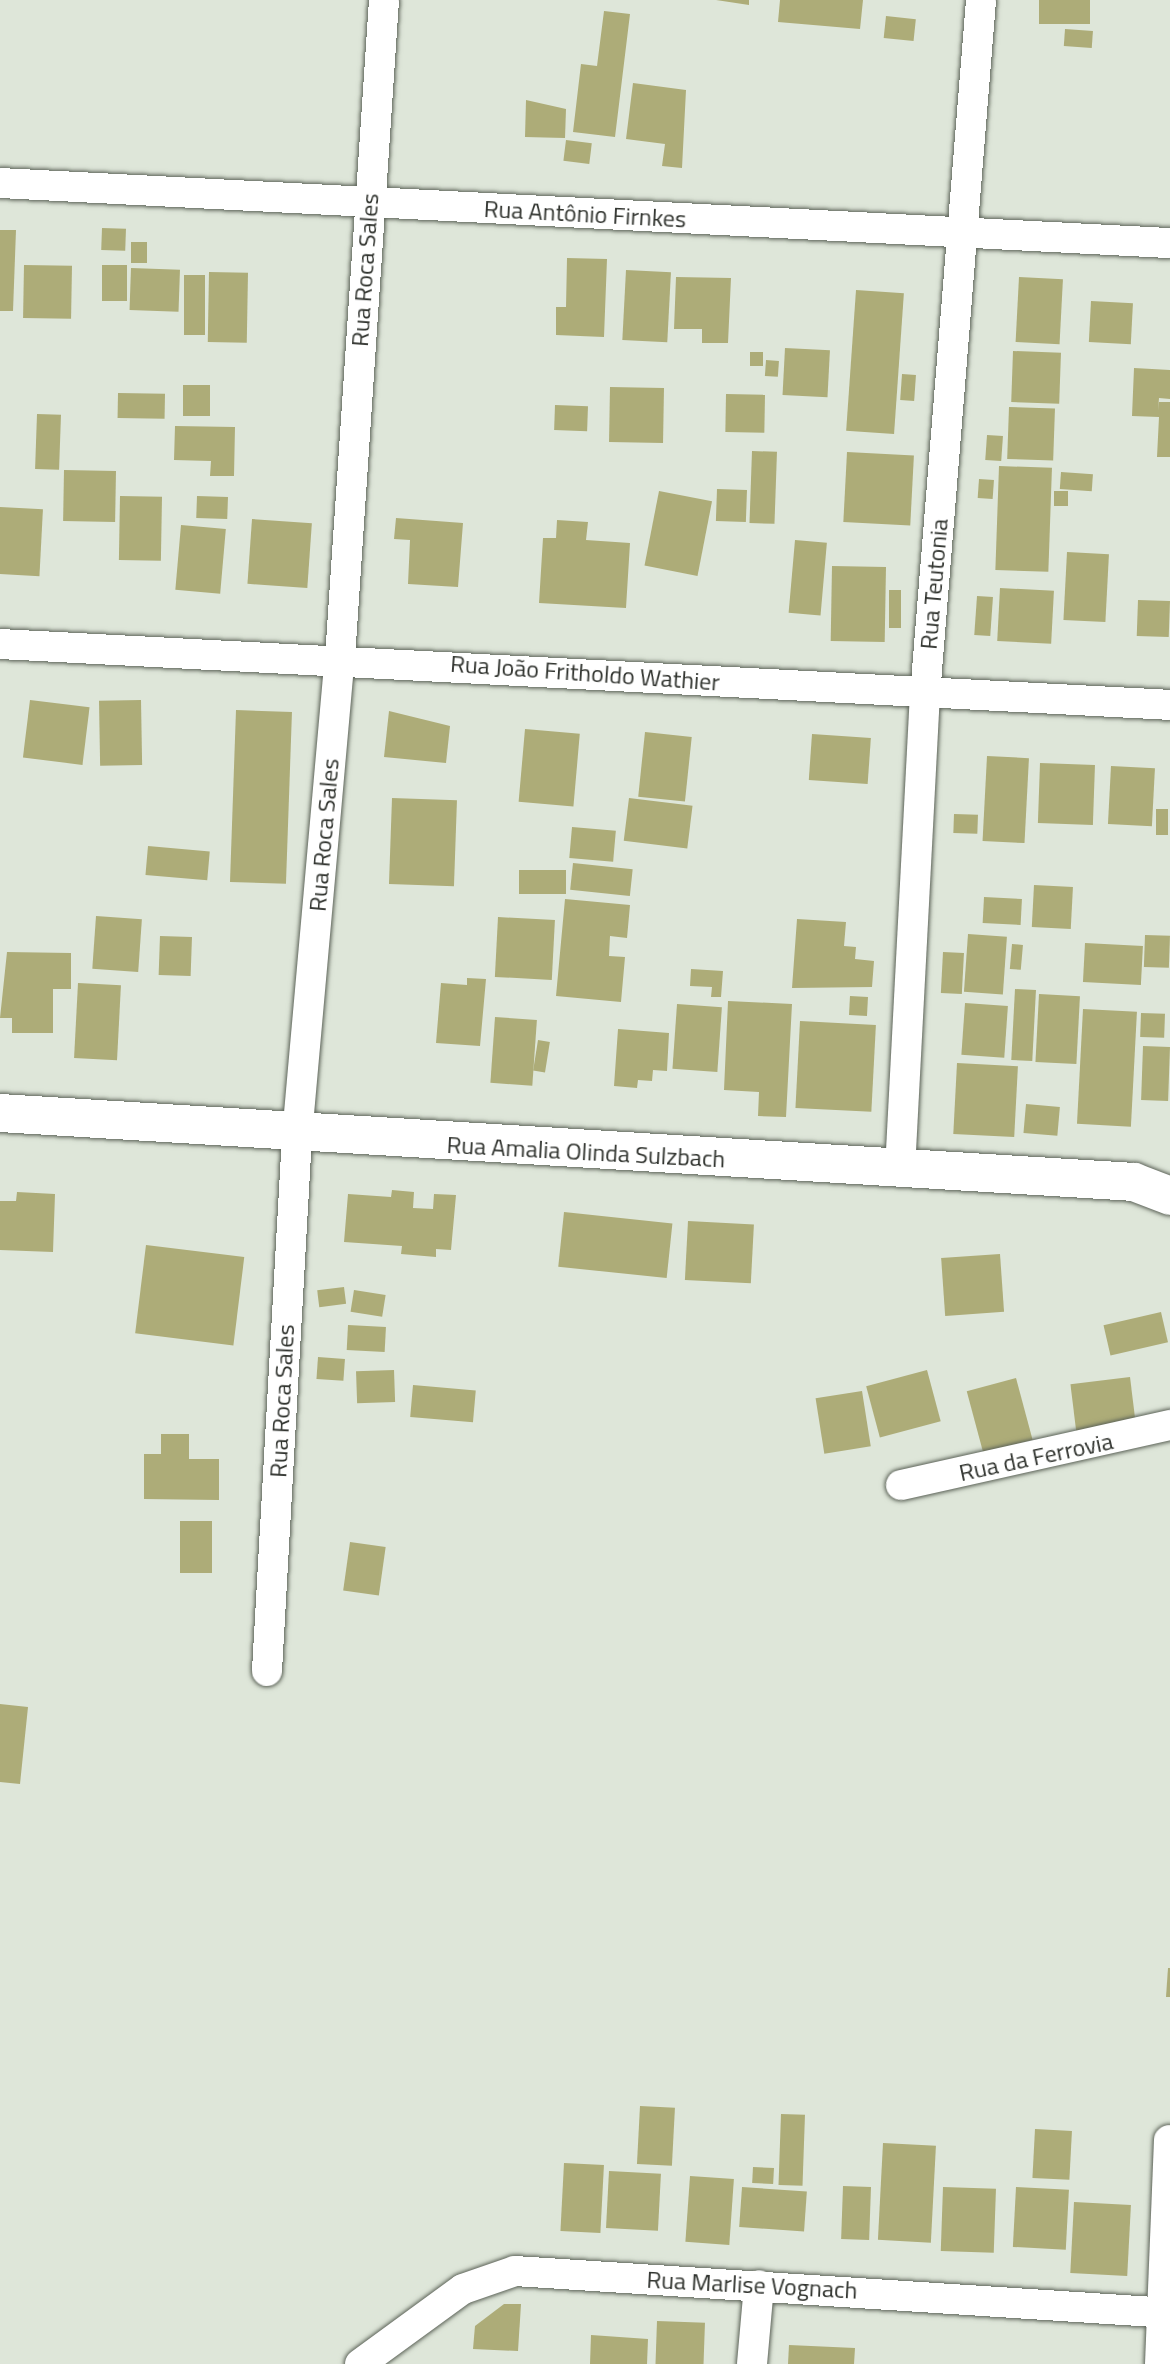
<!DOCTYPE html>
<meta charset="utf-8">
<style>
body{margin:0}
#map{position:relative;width:1170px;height:2364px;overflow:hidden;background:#dee6d9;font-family:"Titillium Web",sans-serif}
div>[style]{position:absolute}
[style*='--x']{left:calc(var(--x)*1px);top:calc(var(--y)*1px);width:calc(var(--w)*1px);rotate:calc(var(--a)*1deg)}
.building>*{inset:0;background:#adac78;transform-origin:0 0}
.roads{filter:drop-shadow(0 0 2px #5c6358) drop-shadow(0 0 2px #5c6358)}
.street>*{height:30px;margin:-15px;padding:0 15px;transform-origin:15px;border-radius:15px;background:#fff}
.secondary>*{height:38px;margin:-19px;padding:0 19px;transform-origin:19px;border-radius:19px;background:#fff}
span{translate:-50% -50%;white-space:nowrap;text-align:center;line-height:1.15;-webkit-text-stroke:6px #fff;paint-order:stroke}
.street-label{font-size:24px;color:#2f322d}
</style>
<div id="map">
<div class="building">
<i style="clip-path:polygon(716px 0,749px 0,749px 5px)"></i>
<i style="clip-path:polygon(780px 0,863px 0,860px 29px,778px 22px)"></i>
<i style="left:1039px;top:0;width:51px;height:24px"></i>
<i style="clip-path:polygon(604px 11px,630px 14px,615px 137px,573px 132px,581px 64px,597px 66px)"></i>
<i style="left:886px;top:16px;width:30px;height:22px;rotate:6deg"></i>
<i style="left:1065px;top:29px;width:28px;height:17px;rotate:4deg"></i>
<i style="clip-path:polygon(633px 83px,686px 90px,682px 168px,662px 166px,665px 144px,626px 139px)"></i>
<i style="clip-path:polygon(526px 100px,566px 109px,565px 138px,525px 137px)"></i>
<i style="left:566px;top:140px;width:26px;height:21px;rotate:7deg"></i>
<i style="left:102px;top:228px;width:24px;height:22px;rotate:2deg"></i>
<i style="clip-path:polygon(0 230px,16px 230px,13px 311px,0 311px)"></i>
<i style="left:131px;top:242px;width:16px;height:21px"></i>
<i style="clip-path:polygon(567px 258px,607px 259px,604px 337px,556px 335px,556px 307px,566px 307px)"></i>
<i style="left:24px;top:265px;width:48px;height:53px;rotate:1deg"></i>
<i style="left:102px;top:265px;width:25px;height:36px"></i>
<i style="left:131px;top:268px;width:49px;height:42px;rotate:2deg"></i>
<i style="left:626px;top:270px;width:45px;height:70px;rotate:3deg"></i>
<i style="left:209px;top:272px;width:39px;height:70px;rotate:1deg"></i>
<i style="left:184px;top:275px;width:21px;height:60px"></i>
<i style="clip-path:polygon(676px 277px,731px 278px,728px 343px,702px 343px,702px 329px,674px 329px)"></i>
<i style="left:1019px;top:277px;width:44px;height:65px;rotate:3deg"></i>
<i style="left:856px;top:290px;width:48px;height:141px;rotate:4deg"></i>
<i style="left:1091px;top:301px;width:42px;height:41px;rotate:3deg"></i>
<i style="left:785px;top:348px;width:45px;height:47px;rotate:3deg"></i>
<i style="left:1013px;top:351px;width:48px;height:51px;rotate:2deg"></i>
<i style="left:750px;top:352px;width:13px;height:14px"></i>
<i style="left:766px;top:360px;width:13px;height:16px;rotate:4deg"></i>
<i style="clip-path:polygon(1134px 368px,1170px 370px,1170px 399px,1159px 398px,1158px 411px,1159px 402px,1170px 402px,1170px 457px,1157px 457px,1159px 417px,1132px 416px)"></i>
<i style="left:902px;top:374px;width:14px;height:26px;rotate:4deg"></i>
<i style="left:183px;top:385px;width:27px;height:31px"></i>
<i style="left:610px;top:387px;width:54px;height:55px;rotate:1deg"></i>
<i style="left:118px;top:393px;width:47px;height:25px;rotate:1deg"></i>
<i style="left:726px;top:394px;width:39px;height:38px;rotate:1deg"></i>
<i style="left:555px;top:405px;width:33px;height:25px;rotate:2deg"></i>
<i style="left:1009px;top:407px;width:46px;height:52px;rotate:2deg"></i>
<i style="left:37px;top:414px;width:24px;height:55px;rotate:2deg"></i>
<i style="clip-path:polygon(175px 426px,235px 427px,234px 476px,210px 476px,211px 461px,174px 460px)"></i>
<i style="left:987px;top:435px;width:16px;height:25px;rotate:4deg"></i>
<i style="left:752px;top:451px;width:25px;height:72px;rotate:2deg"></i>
<i style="left:847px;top:452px;width:67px;height:70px;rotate:3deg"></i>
<i style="left:999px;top:466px;width:53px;height:104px;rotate:2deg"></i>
<i style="left:64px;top:470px;width:52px;height:51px;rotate:1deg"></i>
<i style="left:1061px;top:472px;width:32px;height:17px;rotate:4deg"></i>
<i style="left:979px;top:479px;width:15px;height:19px;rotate:4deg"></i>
<i style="left:717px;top:489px;width:30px;height:32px;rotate:2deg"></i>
<i style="left:659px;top:491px;width:54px;height:76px;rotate:11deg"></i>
<i style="left:1054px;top:491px;width:14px;height:15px"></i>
<i style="left:120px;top:496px;width:42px;height:64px;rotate:1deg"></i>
<i style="left:197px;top:496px;width:31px;height:22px;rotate:2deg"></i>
<i style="left:0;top:507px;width:43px;height:67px;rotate:3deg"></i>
<i style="clip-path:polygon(396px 518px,463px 523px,458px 587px,408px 584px,410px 540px,394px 539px)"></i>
<i style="left:252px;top:519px;width:60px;height:65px;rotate:4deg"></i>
<i style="clip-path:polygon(557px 520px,588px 522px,586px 540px,630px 543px,626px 608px,539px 603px,543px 538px,556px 538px)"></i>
<i style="left:181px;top:525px;width:45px;height:65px;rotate:5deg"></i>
<i style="left:795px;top:540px;width:32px;height:73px;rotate:5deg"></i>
<i style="left:1067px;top:552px;width:42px;height:68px;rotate:3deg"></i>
<i style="left:832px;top:566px;width:54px;height:75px;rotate:1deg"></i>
<i style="left:1000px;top:588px;width:54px;height:53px;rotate:3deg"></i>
<i style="left:889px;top:590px;width:12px;height:38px"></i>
<i style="left:977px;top:596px;width:16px;height:39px;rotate:4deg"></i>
<i style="left:1138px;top:600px;width:32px;height:36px;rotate:2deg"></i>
<i style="left:30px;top:700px;width:60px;height:58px;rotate:7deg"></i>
<i style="left:141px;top:700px;width:65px;height:42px;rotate:89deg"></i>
<i style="left:236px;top:710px;width:56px;height:172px;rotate:2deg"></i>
<i style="clip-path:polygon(389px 711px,450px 726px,446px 763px,384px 757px)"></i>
<i style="left:525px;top:729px;width:55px;height:73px;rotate:5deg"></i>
<i style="left:645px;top:732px;width:47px;height:65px;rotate:6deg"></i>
<i style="left:812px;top:734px;width:59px;height:46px;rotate:4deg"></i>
<i style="left:987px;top:756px;width:42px;height:85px;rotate:3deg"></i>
<i style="left:1040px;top:763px;width:55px;height:60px;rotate:2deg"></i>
<i style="left:1111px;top:766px;width:44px;height:58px;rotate:3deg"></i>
<i style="left:392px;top:798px;width:65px;height:86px;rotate:2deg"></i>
<i style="left:629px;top:798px;width:64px;height:43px;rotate:7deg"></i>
<i style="left:1156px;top:809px;width:12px;height:26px"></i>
<i style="left:954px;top:814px;width:24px;height:19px;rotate:2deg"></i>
<i style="left:572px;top:827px;width:44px;height:31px;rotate:5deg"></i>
<i style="left:148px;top:846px;width:62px;height:29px;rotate:5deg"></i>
<i style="left:573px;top:863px;width:60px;height:27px;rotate:6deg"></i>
<i style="left:519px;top:870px;width:47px;height:24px"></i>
<i style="left:1034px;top:885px;width:39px;height:42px;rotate:3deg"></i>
<i style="left:984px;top:897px;width:38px;height:26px;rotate:3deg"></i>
<i style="clip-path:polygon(565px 899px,630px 905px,627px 938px,610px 936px,609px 956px,625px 957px,621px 1002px,556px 996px)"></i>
<i style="left:96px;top:916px;width:46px;height:53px;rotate:4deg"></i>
<i style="left:498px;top:917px;width:57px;height:60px;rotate:3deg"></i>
<i style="clip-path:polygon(797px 919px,846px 922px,844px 946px,856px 947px,855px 959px,874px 961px,872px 987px,792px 988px)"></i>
<i style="left:968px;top:934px;width:39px;height:58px;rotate:4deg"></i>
<i style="left:1145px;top:935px;width:25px;height:32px;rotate:2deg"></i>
<i style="left:160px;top:936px;width:32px;height:39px;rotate:2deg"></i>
<i style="left:1085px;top:943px;width:58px;height:39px;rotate:3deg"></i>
<i style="left:1012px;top:944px;width:11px;height:25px;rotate:5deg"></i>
<i style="clip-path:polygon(7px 952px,71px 953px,71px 989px,53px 989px,53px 1033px,12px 1033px,12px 1018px,0 1018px)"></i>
<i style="left:943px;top:952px;width:21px;height:41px;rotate:3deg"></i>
<i style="clip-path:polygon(691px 969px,723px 971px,721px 997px,711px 997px,712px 987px,690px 986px)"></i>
<i style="clip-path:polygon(467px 978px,486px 979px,480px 1046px,436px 1043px,441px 983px,467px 985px)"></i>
<i style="left:78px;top:983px;width:43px;height:75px;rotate:3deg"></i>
<i style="left:1015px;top:989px;width:21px;height:71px;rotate:3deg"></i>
<i style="left:1039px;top:994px;width:41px;height:68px;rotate:3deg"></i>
<i style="left:850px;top:996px;width:18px;height:19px;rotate:3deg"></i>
<i style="clip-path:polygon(728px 1001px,792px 1004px,786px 1117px,758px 1116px,759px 1092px,724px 1090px)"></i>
<i style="left:965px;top:1003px;width:43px;height:52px;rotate:4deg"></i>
<i style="left:677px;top:1004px;width:45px;height:65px;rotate:4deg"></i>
<i style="left:1083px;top:1009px;width:54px;height:115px;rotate:3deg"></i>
<i style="left:1141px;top:1013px;width:24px;height:24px;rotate:2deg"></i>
<i style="left:495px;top:1017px;width:42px;height:66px;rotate:4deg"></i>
<i style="left:800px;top:1021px;width:76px;height:87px;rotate:3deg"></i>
<i style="clip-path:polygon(618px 1029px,669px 1033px,667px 1071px,653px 1070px,652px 1081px,638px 1080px,637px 1088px,614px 1086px)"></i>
<i style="left:538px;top:1040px;width:12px;height:31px;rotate:9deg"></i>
<i style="left:1143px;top:1046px;width:27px;height:54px;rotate:2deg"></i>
<i style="left:957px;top:1063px;width:61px;height:71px;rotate:3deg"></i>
<i style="left:1026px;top:1104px;width:34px;height:29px;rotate:5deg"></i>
<i style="clip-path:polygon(392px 1190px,414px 1192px,413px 1208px,433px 1209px,434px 1194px,456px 1195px,451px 1250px,436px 1249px,436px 1257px,401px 1254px,402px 1246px,344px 1242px,348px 1194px,391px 1197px)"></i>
<i style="clip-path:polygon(17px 1192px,55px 1194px,53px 1252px,0 1250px,0 1201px,16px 1201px)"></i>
<i style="left:564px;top:1212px;width:109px;height:55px;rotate:6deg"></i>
<i style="left:688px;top:1221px;width:66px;height:59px;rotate:3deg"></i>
<i style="left:146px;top:1245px;width:99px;height:89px;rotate:7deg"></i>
<i style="left:1000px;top:1254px;width:58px;height:59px;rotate:86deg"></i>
<i style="left:344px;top:1287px;width:17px;height:27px;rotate:83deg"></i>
<i style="left:354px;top:1290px;width:32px;height:22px;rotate:9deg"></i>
<i style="left:1161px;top:1312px;width:31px;height:59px;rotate:77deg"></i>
<i style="left:348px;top:1325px;width:38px;height:25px;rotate:3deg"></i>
<i style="left:318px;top:1357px;width:27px;height:22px;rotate:4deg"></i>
<i style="left:394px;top:1370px;width:32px;height:38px;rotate:88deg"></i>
<i style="left:927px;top:1370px;width:53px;height:63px;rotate:75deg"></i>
<i style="left:1130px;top:1377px;width:48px;height:60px;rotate:83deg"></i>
<i style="left:1016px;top:1378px;width:64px;height:51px;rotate:75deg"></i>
<i style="left:413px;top:1385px;width:63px;height:32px;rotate:5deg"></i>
<i style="left:862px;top:1391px;width:56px;height:47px;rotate:81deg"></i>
<i style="clip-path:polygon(161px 1434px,189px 1434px,189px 1459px,219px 1459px,219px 1500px,144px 1499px,144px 1454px,161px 1454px)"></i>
<i style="left:180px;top:1521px;width:32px;height:52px"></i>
<i style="left:350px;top:1542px;width:36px;height:49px;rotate:8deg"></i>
<i style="clip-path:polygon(0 1704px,28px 1707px,20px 1784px,0 1782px)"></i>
<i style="clip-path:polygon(1168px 1968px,1170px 1968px,1170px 1997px,1166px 1997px)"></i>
<i style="left:640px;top:2106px;width:35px;height:58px;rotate:3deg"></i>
<i style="left:781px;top:2114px;width:24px;height:71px;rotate:2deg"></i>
<i style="left:1035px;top:2129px;width:37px;height:49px;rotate:3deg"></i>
<i style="left:883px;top:2143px;width:53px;height:97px;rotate:3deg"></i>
<i style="left:564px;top:2163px;width:40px;height:68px;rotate:3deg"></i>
<i style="left:753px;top:2167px;width:21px;height:16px;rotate:3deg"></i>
<i style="left:609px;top:2171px;width:52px;height:57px;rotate:3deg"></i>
<i style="left:690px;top:2176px;width:44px;height:66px;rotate:4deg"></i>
<i style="left:843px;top:2186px;width:28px;height:53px;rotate:2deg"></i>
<i style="left:742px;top:2187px;width:65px;height:40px;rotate:4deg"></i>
<i style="left:943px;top:2187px;width:53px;height:64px;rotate:2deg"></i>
<i style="left:1016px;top:2187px;width:53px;height:60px;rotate:3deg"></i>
<i style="left:1074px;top:2202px;width:57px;height:71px;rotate:3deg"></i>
<i style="clip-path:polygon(504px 2304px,521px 2304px,518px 2351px,473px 2349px,475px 2326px)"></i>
<i style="left:657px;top:2321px;width:48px;height:43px;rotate:2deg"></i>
<i style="clip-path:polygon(591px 2335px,648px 2339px,647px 2364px,590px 2364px)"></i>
<i style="clip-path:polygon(789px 2345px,855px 2348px,854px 2364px,788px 2364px)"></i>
</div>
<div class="roads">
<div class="street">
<i style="--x:0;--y:183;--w:1172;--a:2.94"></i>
<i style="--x:0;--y:644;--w:1172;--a:2.98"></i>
<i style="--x:900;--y:1170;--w:476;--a:-87"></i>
<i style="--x:925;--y:695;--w:697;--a:-85.39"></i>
<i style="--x:901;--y:1485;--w:276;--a:-12.6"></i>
<i style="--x:267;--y:1671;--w:536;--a:-86.79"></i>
<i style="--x:297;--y:1136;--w:480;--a:-84.9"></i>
<i style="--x:340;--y:658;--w:659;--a:-86.17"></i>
<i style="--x:360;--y:2364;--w:127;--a:-36.1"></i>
<i style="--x:463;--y:2289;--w:55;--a:-19.1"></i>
<i style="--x:515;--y:2271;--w:656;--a:3.67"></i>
<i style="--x:752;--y:2364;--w:79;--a:-84.9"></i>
<i style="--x:1160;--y:2364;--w:224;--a:-87.7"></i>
</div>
<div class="secondary">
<i style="--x:0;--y:1113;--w:1136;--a:3.48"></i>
<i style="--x:1134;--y:1182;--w:39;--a:21"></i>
</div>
</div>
<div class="street-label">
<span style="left:585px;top:214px;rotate:3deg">Rua Antônio Firnkes</span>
<span style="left:365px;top:270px;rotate:-86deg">Rua Roca Sales</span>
<span style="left:934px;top:584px;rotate:-85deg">Rua Teutonia</span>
<span style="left:585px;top:673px;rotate:4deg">Rua João Fritholdo Wathier</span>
<span style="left:324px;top:835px;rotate:-85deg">Rua Roca Sales</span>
<span style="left:586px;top:1152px;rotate:3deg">Rua Amalia Olinda Sulzbach</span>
<span style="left:282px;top:1401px;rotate:-87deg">Rua Roca Sales</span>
<span style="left:1036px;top:1457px;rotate:-12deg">Rua da Ferrovia</span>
<span style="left:752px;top:2285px;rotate:3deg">Rua Marlise Vognach</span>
</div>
</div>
